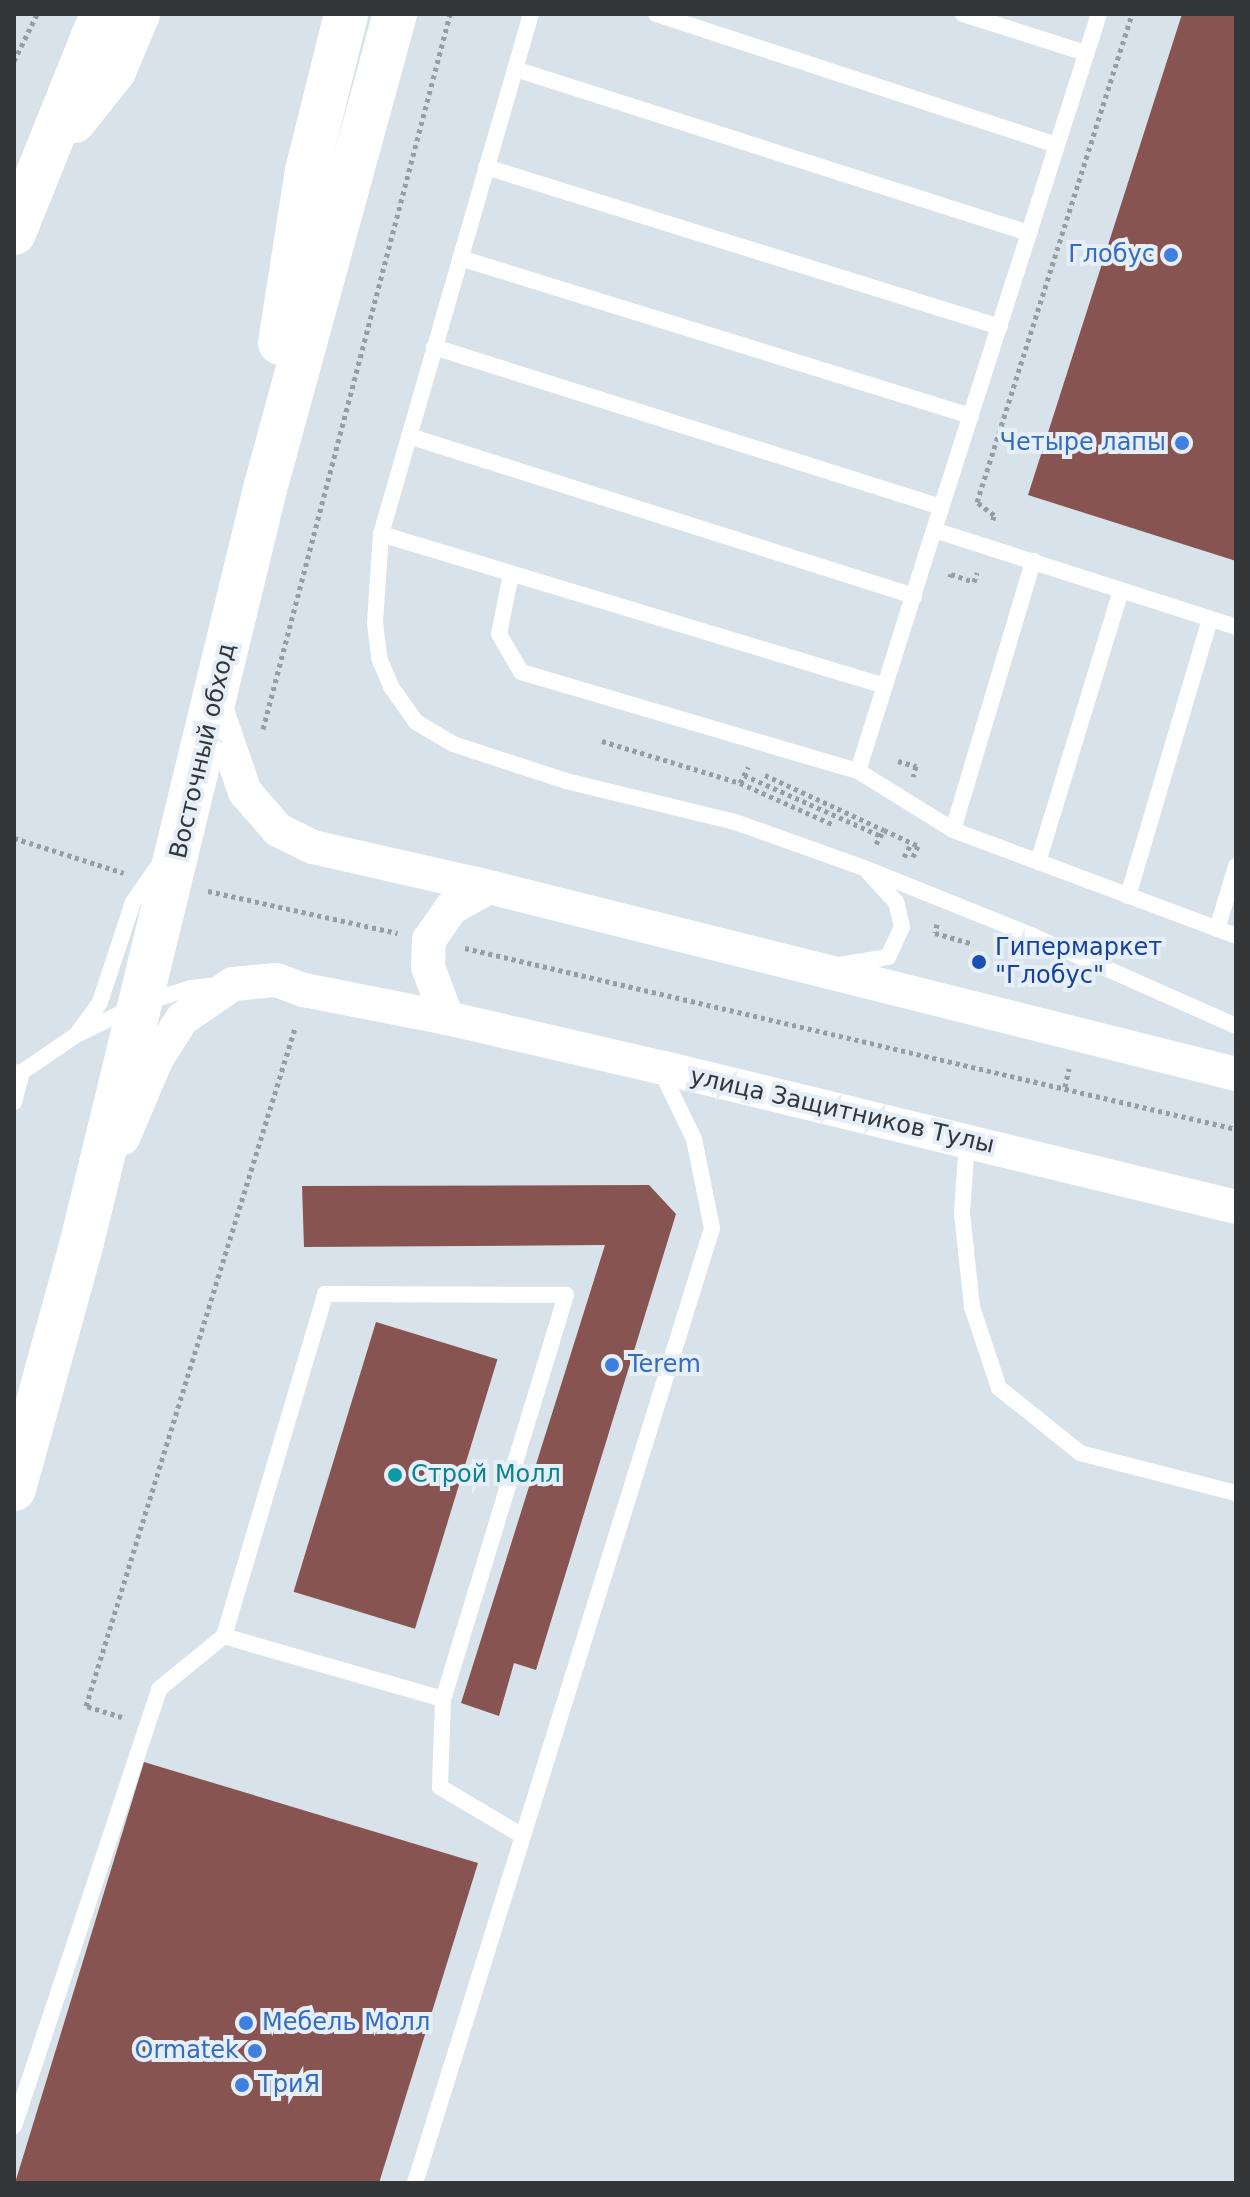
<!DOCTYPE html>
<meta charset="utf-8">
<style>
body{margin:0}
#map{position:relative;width:1250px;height:2197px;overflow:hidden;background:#d8e2ea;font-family:"DejaVu Sans",sans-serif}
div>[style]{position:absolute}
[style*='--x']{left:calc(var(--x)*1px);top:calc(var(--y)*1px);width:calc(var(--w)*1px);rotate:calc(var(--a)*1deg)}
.building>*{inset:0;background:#885452;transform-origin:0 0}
.path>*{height:5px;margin-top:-2.5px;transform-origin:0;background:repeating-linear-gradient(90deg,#969ea4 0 4px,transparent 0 8px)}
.lane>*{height:16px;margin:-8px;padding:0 8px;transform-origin:8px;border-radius:8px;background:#fff}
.street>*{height:34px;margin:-17px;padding:0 17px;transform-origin:17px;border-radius:17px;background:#fff}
.primary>*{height:44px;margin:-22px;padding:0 22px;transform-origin:22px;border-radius:22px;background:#fff}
.dots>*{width:22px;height:22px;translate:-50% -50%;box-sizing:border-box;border:4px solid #e6eff8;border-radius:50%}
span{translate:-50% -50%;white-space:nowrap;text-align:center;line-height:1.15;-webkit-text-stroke:8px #e6eff8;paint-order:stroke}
.shop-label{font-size:24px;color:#366cbe}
.right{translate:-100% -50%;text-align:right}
.left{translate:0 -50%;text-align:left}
.street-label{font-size:24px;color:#33373a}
.transit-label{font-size:24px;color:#164399}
.culture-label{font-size:24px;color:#0d838f}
.frame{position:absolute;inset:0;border:16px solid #33373a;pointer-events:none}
</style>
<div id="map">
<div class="building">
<i style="clip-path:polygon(1182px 14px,1236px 14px,1236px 561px,1028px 495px)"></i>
<i style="clip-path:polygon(649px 1185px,676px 1214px,536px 1670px,514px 1663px,499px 1716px,461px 1703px,605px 1245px,304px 1247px,302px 1186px)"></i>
<i style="left:376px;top:1322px;width:127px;height:282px;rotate:17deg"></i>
<i style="clip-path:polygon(144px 1762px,478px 1863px,379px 2183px,15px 2183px)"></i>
</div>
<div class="path">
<i style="--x:14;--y:61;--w:52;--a:-63.9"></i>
<i style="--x:993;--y:520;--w:5;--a:-79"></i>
<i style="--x:994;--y:515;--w:21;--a:-143"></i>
<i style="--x:977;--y:502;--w:512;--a:-72.38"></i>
<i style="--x:950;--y:577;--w:3;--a:-72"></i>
<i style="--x:951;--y:574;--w:24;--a:19"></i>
<i style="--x:974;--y:582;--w:10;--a:-73"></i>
<i style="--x:263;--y:729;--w:739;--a:-75.34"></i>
<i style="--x:602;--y:741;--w:144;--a:16.9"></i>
<i style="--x:740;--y:783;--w:18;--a:-63"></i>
<i style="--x:898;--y:761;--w:19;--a:16"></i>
<i style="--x:916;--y:766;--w:11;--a:105"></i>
<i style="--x:744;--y:775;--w:150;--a:24"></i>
<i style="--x:765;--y:775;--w:131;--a:24.8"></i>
<i style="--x:740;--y:783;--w:103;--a:24.1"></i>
<i style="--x:14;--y:838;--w:115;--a:17.7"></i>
<i style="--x:876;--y:844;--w:16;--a:-60"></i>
<i style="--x:884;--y:830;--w:38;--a:25"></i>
<i style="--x:918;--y:846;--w:14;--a:115"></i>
<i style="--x:904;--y:857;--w:15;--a:-62"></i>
<i style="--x:208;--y:891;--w:194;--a:12.5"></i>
<i style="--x:937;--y:924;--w:9;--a:103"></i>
<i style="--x:935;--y:933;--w:40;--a:16"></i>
<i style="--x:465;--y:948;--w:792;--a:13.21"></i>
<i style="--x:1065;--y:1087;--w:19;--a:-78"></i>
<i style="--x:122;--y:1717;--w:38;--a:-163"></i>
<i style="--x:86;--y:1706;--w:709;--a:-72.87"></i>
</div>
<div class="lane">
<i style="--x:531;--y:14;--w:541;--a:106.09"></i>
<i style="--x:381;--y:534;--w:89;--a:93.9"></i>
<i style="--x:375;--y:623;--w:35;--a:83"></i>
<i style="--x:379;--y:658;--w:33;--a:67"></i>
<i style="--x:392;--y:688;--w:42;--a:54.8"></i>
<i style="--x:416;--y:722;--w:43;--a:30.7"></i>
<i style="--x:453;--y:744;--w:119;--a:18.1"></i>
<i style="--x:566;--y:781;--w:174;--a:13.6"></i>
<i style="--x:735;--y:822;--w:137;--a:19.6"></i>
<i style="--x:864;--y:868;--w:182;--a:21.9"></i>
<i style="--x:1033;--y:936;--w:222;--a:23.9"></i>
<i style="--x:656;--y:14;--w:421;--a:18.1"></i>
<i style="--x:963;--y:14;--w:129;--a:17.6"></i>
<i style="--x:1099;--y:14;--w:542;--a:107.73"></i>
<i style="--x:934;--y:530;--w:317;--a:17.8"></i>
<i style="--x:515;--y:69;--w:540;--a:17.7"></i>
<i style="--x:486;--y:167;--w:538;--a:17.29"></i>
<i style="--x:460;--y:258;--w:535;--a:17.18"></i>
<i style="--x:434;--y:347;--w:532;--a:17.51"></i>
<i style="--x:409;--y:436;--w:530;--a:17.58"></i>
<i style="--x:381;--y:534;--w:526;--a:16.78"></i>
<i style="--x:511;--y:574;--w:61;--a:101.3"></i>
<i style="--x:499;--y:634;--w:44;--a:59.9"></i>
<i style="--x:521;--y:672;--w:351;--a:16.4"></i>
<i style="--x:858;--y:771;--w:112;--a:31.8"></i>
<i style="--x:953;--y:830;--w:302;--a:20.5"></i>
<i style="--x:858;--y:771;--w:253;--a:-72.5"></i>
<i style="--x:953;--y:830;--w:281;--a:-73.4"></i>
<i style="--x:1038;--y:862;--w:284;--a:-73"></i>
<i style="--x:1128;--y:896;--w:289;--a:-73.5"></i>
<i style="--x:1217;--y:929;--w:66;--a:-73.2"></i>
<i style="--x:840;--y:965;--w:49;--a:-9.5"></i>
<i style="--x:888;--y:957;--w:33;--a:-65"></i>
<i style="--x:902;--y:927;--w:26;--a:-103"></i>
<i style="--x:896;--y:902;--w:41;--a:-133"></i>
<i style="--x:77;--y:1034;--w:39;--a:-54"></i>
<i style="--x:100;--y:1002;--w:105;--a:-71.7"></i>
<i style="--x:133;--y:902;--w:44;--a:-55.2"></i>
<i style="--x:14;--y:1073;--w:8;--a:-7"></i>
<i style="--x:22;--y:1072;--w:65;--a:-34.4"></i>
<i style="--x:76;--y:1035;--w:71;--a:-25.8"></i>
<i style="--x:140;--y:1004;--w:53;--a:-17.4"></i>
<i style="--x:191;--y:988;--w:28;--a:-6"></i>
<i style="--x:14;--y:1102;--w:31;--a:-75"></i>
<i style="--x:967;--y:1141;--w:72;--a:94"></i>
<i style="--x:962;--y:1213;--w:95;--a:83.9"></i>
<i style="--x:972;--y:1307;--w:85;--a:71.6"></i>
<i style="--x:999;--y:1388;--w:104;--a:38.7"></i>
<i style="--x:1080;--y:1453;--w:161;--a:14.4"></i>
<i style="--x:443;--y:1699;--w:88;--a:92"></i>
<i style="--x:440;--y:1787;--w:94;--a:30.7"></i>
<i style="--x:14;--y:2126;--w:460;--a:-71.6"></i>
<i style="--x:159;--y:1689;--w:84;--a:-39.2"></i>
<i style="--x:224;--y:1636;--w:357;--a:-73.5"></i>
<i style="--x:325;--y:1294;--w:241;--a:0.2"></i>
<i style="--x:566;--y:1295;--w:422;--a:106.9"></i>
<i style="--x:443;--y:1699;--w:228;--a:-164"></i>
<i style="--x:415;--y:2183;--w:1000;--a:-72.72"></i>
<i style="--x:712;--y:1228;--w:91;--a:-101.4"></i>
<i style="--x:694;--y:1139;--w:78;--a:-115.9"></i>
</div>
<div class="street">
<i style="--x:215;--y:705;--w:92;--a:71"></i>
<i style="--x:245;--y:792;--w:50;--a:49"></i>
<i style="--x:278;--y:830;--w:39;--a:26"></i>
<i style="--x:313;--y:847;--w:180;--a:12.8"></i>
<i style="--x:489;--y:887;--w:770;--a:14.05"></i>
<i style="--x:447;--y:1018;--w:54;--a:-110.4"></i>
<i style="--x:428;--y:967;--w:27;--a:-88"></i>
<i style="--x:429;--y:940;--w:39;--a:-55"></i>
<i style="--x:451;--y:908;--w:43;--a:-28.9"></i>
<i style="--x:123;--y:1138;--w:87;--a:-67"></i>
<i style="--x:157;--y:1058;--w:46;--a:-57.3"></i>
<i style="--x:182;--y:1019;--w:62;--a:-34.5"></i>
<i style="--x:233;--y:984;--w:43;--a:-5.3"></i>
<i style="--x:276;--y:980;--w:30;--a:20"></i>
<i style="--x:304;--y:990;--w:146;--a:11.1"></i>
<i style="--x:447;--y:1018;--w:219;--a:13"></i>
<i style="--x:660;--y:1067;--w:593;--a:13.66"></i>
</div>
<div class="primary">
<i style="--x:74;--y:121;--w:64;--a:-51.3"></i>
<i style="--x:114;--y:71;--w:62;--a:-67.2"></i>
<i style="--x:14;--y:233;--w:236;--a:-68.1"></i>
<i style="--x:280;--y:343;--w:174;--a:-81.1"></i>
<i style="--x:307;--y:171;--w:162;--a:-76"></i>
<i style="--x:14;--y:1489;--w:256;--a:-74.6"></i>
<i style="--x:82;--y:1242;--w:775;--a:-76.34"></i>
<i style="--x:265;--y:489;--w:492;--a:-74.7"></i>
</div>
<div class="dots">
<i style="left:1171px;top:255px;background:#3f7fe0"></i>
<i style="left:1182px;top:443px;background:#3f7fe0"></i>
<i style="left:979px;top:962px;background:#1a4fb4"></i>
<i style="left:612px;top:1365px;background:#3f7fe0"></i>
<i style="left:395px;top:1475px;background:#0f9aa8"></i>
<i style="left:246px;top:2023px;background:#3f7fe0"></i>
<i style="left:255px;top:2051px;background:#3f7fe0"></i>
<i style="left:242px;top:2085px;background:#3f7fe0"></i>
</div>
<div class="shop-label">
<span class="right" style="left:1155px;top:255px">Глобус</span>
<span class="right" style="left:1166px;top:443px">Четыре лапы</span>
<span class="left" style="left:628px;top:1365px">Terem</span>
<span class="left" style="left:262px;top:2023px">Мебель Молл</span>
<span class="right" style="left:239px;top:2051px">Ormatek</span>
<span class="left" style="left:258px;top:2085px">ТриЯ</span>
</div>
<div class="street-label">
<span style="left:203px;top:751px;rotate:-77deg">Восточный обход</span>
<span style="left:842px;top:1111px;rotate:13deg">улица Защитников Тулы</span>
</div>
<div class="transit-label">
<span class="left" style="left:995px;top:962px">Гипермаркет<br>"Глобус"</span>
</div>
<div class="culture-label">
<span class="left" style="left:411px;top:1475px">Строй Молл</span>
</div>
<div class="frame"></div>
</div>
